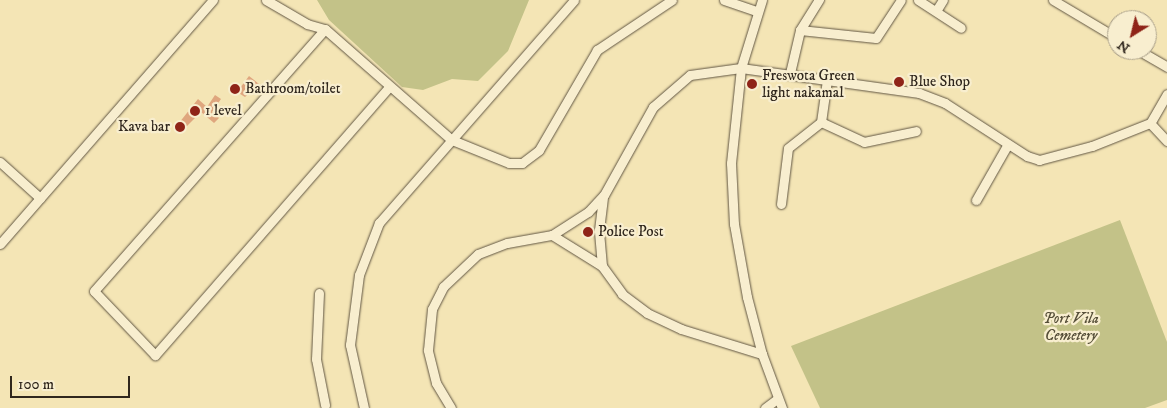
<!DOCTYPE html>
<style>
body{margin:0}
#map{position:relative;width:1167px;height:408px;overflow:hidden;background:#f4e5b5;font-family:"IM FELL DW Pica",serif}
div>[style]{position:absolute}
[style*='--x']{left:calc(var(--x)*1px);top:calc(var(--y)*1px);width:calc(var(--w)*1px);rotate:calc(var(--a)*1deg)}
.green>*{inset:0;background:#c3c288}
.building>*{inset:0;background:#dfa67e}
.roads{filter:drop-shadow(0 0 1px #615643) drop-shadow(0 0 1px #615643)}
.minor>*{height:9px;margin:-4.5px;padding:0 4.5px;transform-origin:4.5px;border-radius:4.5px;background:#f8eecf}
.dots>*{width:14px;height:14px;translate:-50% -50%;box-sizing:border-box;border:2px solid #f8eecf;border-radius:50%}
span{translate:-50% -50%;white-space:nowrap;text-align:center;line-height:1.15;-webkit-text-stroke:4.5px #f8eecf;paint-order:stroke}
.poi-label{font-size:15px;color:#30271d}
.left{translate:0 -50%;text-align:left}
.right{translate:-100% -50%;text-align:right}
.park-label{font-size:15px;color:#554e38;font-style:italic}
.north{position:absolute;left:1107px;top:10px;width:50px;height:50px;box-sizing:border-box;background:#f8eecf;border:1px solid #a89e88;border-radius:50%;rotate:216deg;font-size:14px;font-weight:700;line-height:20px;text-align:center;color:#30271d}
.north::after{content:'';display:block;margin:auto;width:18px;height:22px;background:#8f2418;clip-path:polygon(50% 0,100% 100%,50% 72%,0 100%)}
.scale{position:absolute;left:10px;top:376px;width:120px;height:22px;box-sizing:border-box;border:2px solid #30271d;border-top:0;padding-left:6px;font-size:15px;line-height:18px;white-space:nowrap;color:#30271d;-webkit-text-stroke:4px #f8eecf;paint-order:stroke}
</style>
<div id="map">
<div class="green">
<i style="clip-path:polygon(317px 0,529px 0,508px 51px,478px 81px,452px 79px,423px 90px,402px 87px,329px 20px)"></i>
<i style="clip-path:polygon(1120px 220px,1167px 342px,1167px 400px,1145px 408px,820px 408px,791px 346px)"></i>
</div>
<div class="building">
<i style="clip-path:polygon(249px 76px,259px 84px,245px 97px,237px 92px)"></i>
<i style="clip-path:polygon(215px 95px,221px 99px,212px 112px,219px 118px,214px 123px,201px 112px,180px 133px,175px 128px,198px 99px,207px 107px)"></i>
</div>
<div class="roads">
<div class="minor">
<i style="--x:266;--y:0;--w:48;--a:30.3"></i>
<i style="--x:307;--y:24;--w:19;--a:16"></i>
<i style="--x:724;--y:0;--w:34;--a:19"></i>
<i style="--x:762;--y:0;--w:71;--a:107.2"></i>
<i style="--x:741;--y:68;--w:96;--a:96"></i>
<i style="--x:731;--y:163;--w:61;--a:87.2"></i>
<i style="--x:734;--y:224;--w:74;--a:79.9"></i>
<i style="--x:747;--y:297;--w:59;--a:75.3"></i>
<i style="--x:762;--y:354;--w:58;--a:69.7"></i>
<i style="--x:918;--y:0;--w:51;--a:33.1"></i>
<i style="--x:1053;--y:0;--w:74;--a:30.7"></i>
<i style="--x:936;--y:11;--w:13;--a:-58"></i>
<i style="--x:800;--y:30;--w:76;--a:6"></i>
<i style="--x:876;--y:38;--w:45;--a:-56.7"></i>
<i style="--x:1138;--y:50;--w:34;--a:30"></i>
<i style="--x:790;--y:73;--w:44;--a:-76.9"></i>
<i style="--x:800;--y:30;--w:36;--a:-58"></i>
<i style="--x:389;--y:87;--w:356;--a:131.1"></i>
<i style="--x:155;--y:355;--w:88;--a:-133.6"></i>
<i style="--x:94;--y:291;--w:349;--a:-48.6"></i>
<i style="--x:325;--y:29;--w:169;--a:41.2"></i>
<i style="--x:452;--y:140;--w:61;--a:22"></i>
<i style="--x:509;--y:163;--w:13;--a:0"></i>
<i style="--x:522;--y:163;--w:21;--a:-37"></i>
<i style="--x:539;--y:150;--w:116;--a:-59.9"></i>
<i style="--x:597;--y:50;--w:90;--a:-33.7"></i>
<i style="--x:1167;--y:94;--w:34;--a:120"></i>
<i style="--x:1150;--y:123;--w:25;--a:47"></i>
<i style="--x:821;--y:122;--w:47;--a:24.9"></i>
<i style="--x:864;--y:142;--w:53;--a:-11.9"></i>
<i style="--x:0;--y:162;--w:54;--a:42"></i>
<i style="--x:976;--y:200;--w:64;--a:-60.3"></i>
<i style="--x:781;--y:204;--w:56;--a:-82.9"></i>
<i style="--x:788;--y:148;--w:42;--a:-38.2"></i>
<i style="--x:821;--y:122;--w:42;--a:-81.9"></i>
<i style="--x:552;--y:235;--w:59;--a:31.8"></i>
<i style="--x:602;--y:266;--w:34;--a:54"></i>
<i style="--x:622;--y:294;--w:31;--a:37"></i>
<i style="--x:647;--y:313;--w:38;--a:25"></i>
<i style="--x:681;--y:329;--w:85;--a:17.2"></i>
<i style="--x:0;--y:244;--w:324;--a:-48.9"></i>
<i style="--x:602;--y:266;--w:36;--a:-95"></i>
<i style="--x:599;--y:230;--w:32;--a:-83"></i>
<i style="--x:319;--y:293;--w:66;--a:92.6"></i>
<i style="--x:316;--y:359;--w:47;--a:78.9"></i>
<i style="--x:364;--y:408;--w:65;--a:-102.5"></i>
<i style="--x:350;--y:345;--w:71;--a:-82.7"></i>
<i style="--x:359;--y:275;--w:56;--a:-69"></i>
<i style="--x:379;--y:223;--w:296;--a:-48.8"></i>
<i style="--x:451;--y:408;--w:29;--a:-121"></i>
<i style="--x:436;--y:383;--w:34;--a:-104"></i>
<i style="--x:428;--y:350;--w:41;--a:-84.4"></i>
<i style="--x:432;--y:309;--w:25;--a:-63"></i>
<i style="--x:443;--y:287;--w:48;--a:-43.3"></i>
<i style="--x:478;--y:254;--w:31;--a:-21"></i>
<i style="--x:507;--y:243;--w:46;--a:-10.1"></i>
<i style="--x:552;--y:235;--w:43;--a:-32.6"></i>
<i style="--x:588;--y:212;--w:23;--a:-47"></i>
<i style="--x:604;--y:195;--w:101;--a:-60.9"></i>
<i style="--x:653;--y:107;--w:49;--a:-40.9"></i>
<i style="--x:690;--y:75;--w:51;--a:-7.8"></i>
<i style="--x:741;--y:68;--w:180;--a:8"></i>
<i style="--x:919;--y:93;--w:28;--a:21"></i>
<i style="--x:945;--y:103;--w:98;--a:32.9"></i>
<i style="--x:1027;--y:156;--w:13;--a:18"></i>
<i style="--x:1039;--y:160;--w:55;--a:-14.8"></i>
<i style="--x:1092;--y:146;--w:62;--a:-21.6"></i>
<i style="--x:765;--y:408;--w:15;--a:-37"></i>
</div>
</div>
<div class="dots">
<i style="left:899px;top:82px;background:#8f2418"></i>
<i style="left:752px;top:84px;background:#8f2418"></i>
<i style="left:235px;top:89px;background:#8f2418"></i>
<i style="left:195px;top:111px;background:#8f2418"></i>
<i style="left:180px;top:127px;background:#8f2418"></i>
<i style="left:588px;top:232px;background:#8f2418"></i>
</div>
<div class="poi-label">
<span class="left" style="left:762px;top:84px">Freswota Green<br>light nakamal</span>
<span class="left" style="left:909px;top:82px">Blue Shop</span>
<span class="left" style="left:245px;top:89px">Bathroom/toilet</span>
<span class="left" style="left:205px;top:111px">1 level</span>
<span class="right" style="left:170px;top:127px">Kava bar</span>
<span class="left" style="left:598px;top:232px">Police Post</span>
</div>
<div class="park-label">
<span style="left:1071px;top:327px">Port Vila<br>Cemetery</span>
</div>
<div class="north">N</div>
<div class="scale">100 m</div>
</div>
